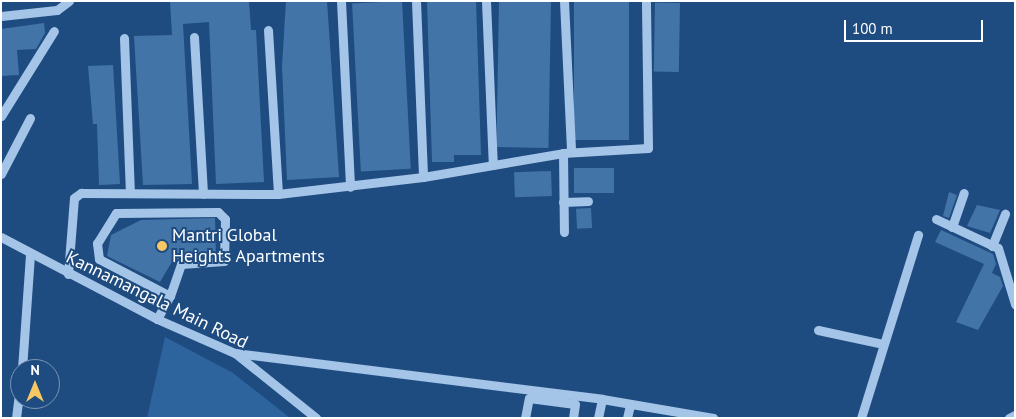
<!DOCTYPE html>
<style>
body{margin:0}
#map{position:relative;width:1016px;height:419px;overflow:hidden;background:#1f4c80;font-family:"PT Sans",sans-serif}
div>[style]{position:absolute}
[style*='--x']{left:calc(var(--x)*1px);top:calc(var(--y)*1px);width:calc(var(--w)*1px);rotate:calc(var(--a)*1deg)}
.green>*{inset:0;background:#2e649d}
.building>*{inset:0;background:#4374a8;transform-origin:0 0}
.minor>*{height:9px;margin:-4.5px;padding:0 4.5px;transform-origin:4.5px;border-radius:4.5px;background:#a4c5e8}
.dots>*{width:14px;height:14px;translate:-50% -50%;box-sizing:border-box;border:2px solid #1f4c80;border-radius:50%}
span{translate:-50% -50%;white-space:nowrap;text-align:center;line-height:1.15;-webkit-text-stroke:4px #1f4c80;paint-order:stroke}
.poi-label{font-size:18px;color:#fff}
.left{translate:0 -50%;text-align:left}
.street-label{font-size:18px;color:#fff}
.frame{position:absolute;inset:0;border:2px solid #fff;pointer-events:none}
.north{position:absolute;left:10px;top:359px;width:50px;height:50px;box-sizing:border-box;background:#1f4c80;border:1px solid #7994b3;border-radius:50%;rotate:0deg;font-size:14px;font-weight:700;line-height:20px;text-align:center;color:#fff}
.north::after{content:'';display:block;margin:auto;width:18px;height:22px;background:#f7c763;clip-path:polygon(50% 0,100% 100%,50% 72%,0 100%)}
.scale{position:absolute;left:844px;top:20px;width:139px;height:22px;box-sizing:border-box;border:2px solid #fff;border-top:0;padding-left:6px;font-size:15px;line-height:18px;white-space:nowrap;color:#fff;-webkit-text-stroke:4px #1f4c80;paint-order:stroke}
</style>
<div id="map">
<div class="green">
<i style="clip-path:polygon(165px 337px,233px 373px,290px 418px,147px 418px)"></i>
</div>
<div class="building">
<i style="clip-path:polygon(170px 1px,249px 1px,251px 30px,256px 30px,264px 182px,216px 184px,209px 22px,183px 24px,192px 184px,143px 185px,134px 36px,172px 35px)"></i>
<i style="clip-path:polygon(286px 1px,327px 1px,339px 177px,287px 180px,282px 66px)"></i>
<i style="left:402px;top:1px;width:168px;height:50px;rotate:87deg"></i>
<i style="clip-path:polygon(427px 1px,476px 1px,481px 155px,454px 155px,454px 162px,432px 162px)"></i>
<i style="left:499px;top:1px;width:52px;height:146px;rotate:1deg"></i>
<i style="left:574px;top:1px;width:55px;height:139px"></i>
<i style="left:680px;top:3px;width:69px;height:25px;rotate:91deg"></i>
<i style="clip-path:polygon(44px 23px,45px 33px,36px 49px,17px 50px,19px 75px,1px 76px,1px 29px)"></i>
<i style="clip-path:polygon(113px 65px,120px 184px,99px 185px,97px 124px,93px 124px,88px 66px)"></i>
<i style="left:574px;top:168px;width:40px;height:25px"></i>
<i style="left:551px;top:171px;width:25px;height:37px;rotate:88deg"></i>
<i style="clip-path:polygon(949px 192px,957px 195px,949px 218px,943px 216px)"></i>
<i style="clip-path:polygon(977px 205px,1000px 210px,990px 233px,967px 226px)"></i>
<i style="left:591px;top:208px;width:20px;height:15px;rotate:87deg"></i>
<i style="clip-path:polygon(215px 218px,216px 255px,173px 260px,160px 282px,107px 256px,111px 235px,141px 220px)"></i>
<i style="clip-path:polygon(941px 230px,993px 254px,996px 264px,992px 273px,1000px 277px,1003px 286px,978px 330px,956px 322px,984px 264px,935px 242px)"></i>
</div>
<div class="minor">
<i style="--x:341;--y:1;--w:186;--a:87.2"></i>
<i style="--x:416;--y:1;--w:176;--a:87.7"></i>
<i style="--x:486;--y:1;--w:164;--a:87.6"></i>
<i style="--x:564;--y:1;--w:151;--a:87.3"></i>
<i style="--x:1;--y:16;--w:56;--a:-6.1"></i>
<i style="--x:57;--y:10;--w:15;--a:-37"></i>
<i style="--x:268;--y:30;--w:164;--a:86.5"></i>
<i style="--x:194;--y:37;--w:157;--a:86.7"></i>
<i style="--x:124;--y:38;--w:155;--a:87.8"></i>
<i style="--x:1;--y:116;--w:100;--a:-58.1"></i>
<i style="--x:563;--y:153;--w:79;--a:89.3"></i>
<i style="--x:1;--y:174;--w:63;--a:-62.6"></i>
<i style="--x:563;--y:202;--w:25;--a:-2"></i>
<i style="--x:936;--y:219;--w:68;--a:25.1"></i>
<i style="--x:998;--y:248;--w:59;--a:73.1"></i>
<i style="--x:952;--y:227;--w:36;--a:-71"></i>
<i style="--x:1;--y:237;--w:176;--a:27.7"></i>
<i style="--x:157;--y:319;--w:85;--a:23.6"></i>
<i style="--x:235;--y:353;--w:104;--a:38.7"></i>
<i style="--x:992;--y:246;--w:35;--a:-68"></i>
<i style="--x:68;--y:274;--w:76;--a:-85.5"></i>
<i style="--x:74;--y:198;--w:9;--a:-36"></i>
<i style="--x:81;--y:193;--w:197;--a:0.3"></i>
<i style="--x:278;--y:194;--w:146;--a:-6.7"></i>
<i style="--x:423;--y:177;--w:142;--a:-9.7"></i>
<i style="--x:563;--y:153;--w:85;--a:-3.4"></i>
<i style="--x:648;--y:148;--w:147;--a:-90.8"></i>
<i style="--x:157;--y:319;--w:26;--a:-61"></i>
<i style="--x:170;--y:296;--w:34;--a:-71"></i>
<i style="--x:181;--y:264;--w:43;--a:-4"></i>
<i style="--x:224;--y:261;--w:42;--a:-88.6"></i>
<i style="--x:225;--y:219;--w:10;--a:-135"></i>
<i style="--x:218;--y:212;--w:102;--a:179.4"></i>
<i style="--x:116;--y:213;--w:36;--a:122"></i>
<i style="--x:97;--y:243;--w:16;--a:83"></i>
<i style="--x:99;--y:259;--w:80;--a:27.5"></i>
<i style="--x:818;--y:330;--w:66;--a:12.2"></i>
<i style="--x:235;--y:353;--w:370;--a:7.1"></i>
<i style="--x:602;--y:399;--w:113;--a:9.7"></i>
<i style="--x:22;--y:369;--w:114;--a:-86"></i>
<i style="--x:16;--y:418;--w:35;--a:-83"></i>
<i style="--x:525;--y:418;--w:20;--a:-79"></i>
<i style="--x:529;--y:398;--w:46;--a:7.4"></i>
<i style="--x:575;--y:404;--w:14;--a:98"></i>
<i style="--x:598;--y:418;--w:19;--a:-78"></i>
<i style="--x:627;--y:418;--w:13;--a:-77"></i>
<i style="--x:861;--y:418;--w:192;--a:-72.7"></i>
<i style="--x:1009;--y:418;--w:7;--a:-27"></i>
</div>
<div class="dots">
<i style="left:162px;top:246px;background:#f7c763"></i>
</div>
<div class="poi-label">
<span class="left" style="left:172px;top:246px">Mantri Global<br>Heights Apartments</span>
</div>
<div class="street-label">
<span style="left:157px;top:300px;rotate:26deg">Kannamangala Main Road</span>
</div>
<div class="frame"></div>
<div class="north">N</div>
<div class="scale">100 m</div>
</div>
